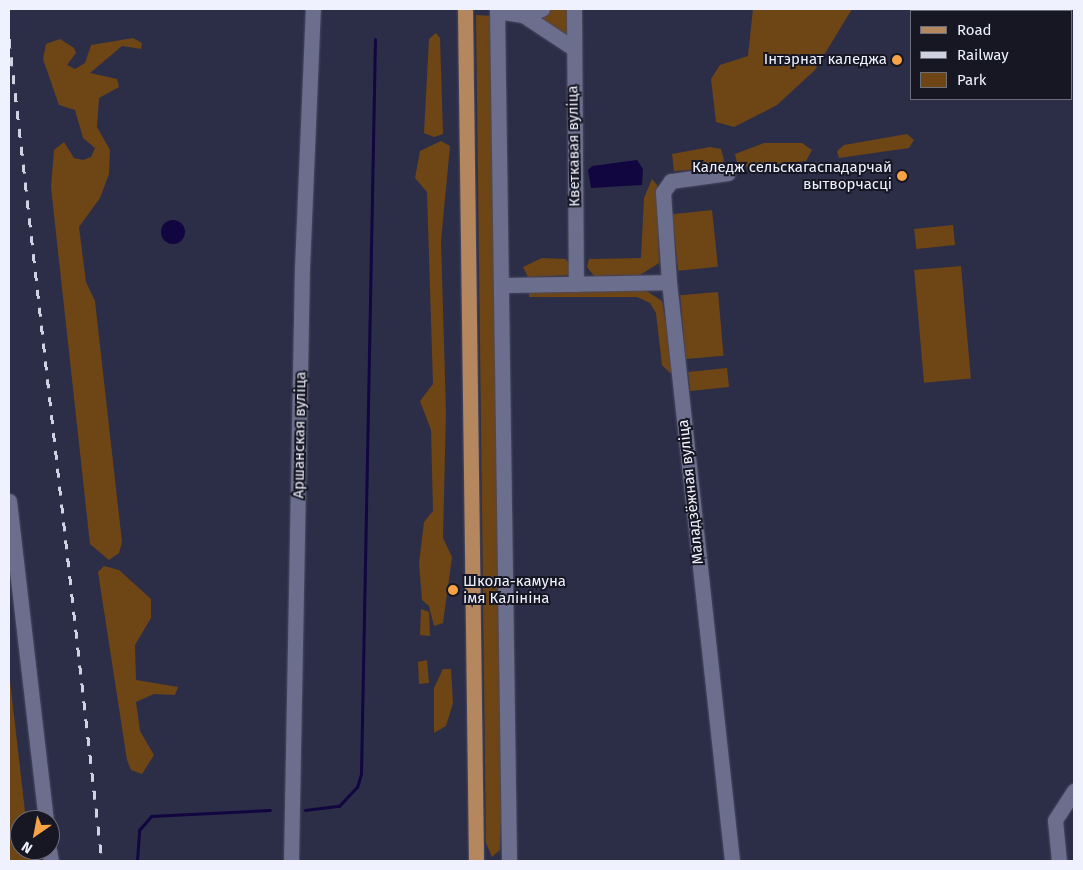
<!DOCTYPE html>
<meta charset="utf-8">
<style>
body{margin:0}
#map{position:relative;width:1083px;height:870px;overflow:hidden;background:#2c2e48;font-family:"Fira Sans",sans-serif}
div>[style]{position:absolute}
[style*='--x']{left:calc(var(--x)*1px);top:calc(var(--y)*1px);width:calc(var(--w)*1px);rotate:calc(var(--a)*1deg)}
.green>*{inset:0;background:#6e4515;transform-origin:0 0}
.water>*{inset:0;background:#110640}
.round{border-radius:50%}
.stream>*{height:3px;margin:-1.5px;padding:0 1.5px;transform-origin:1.5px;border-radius:1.5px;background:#110640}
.roads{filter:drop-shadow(0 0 1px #494a60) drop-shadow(0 0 1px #494a60)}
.minor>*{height:15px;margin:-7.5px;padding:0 7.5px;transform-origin:7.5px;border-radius:7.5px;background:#6b6e8c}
.major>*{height:15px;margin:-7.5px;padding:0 7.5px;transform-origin:7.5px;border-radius:7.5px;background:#b4875e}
.rail>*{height:3px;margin-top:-1.5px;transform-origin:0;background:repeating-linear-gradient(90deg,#d0d2e2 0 9px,transparent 0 18px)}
.dots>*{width:14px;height:14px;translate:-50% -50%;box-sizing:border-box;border:2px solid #161723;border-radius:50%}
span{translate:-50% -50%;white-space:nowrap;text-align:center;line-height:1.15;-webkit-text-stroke:4px #161723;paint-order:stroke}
.poi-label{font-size:15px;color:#eff1ff}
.right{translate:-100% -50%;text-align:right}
.left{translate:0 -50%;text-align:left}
.street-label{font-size:15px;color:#eff1ff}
.frame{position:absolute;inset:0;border:10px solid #eff1ff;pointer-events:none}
.legend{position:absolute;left:910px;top:10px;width:162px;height:90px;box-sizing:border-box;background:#161723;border:1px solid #6d6e7b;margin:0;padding:6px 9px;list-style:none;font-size:15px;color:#eff1ff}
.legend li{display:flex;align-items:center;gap:10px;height:25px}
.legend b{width:25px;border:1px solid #6d6e7b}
.north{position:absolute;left:10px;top:810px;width:50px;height:50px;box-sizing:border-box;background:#161723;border:1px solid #6d6e7b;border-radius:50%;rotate:213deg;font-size:14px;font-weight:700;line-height:20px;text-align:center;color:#eff1ff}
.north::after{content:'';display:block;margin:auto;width:18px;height:22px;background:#f5a345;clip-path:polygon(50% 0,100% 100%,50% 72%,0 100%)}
</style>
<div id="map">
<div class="green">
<i style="clip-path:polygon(552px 9px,571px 9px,570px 34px,565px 38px,532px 16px)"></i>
<i style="clip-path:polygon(753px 9px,852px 9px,815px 70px,777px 105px,734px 127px,716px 122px,711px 79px,720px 65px,748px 56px)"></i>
<i style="clip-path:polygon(476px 15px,491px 16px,493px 95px,501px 815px,500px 850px,492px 857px,486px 843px)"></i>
<i style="clip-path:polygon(436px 33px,440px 38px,443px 134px,434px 137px,424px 133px,429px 39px)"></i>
<i style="clip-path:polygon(133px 38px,142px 43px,141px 49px,122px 46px,90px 73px,117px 79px,119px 87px,99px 98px,97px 127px,110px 150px,109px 174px,100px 198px,79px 227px,86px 282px,95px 301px,122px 542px,119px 553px,109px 560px,90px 544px,51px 187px,54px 150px,64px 142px,74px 158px,83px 160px,91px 157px,95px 148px,83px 138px,75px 110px,59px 105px,43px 59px,46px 44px,60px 39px,74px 48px,76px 53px,67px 65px,75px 69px,85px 63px,91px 45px)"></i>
<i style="clip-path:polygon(907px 134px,914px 140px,909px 148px,839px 158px,837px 151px,844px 145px)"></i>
<i style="clip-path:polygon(441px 141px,450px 146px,441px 241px,446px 412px,443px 538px,452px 557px,443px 623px,434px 626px,429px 606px,422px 600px,419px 563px,424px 522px,433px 511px,431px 430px,420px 401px,433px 384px,427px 192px,415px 178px,420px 151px)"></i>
<i style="clip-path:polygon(764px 143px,802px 143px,812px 150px,806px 161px,747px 167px,737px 163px,735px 154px)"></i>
<i style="clip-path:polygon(710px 147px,721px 149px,724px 160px,720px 168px,674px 171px,672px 154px)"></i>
<i style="clip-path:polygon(652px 179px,657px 185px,659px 263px,640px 275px,594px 276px,587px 267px,589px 259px,641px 258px,644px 198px)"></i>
<i style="left:712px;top:210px;width:57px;height:40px;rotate:84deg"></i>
<i style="left:953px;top:225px;width:20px;height:39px;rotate:84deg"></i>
<i style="clip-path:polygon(542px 258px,565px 259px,573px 267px,572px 275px,528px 277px,523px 267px)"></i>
<i style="left:961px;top:266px;width:113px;height:47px;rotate:85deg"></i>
<i style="clip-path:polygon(642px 288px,662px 301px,674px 371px,670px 373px,662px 365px,656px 313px,650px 303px,637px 297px,529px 297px,529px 291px)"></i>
<i style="left:718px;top:292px;width:64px;height:38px;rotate:85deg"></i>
<i style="left:727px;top:368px;width:19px;height:39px;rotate:84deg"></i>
<i style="clip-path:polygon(104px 566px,119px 570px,151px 599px,151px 618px,135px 645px,136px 680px,178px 687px,175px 695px,154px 694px,136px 702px,140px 731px,154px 755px,142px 774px,131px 770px,127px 760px,98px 572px)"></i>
<i style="clip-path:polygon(421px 609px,429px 612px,430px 636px,420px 635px)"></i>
<i style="clip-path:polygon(427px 660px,429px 683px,419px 684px,418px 662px)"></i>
<i style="clip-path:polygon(443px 669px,451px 669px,453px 703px,446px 726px,434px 733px,434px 688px)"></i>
<i style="clip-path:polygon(9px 672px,26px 820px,20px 820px,20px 850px,29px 850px,31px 861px,9px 861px)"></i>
</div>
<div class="water">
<i style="clip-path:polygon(637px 160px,643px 169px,642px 185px,591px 188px,588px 170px,592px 166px)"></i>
<i class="round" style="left:161px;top:220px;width:24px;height:24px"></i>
</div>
<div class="stream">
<i style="--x:305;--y:810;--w:34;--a:-7"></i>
<i style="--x:339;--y:806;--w:26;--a:-47"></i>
<i style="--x:357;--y:787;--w:14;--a:-73"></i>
<i style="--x:361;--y:774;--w:735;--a:-88.91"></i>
<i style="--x:137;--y:861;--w:31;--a:-86"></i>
<i style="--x:139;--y:830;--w:18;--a:-49"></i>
<i style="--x:151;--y:816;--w:119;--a:-2.9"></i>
</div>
<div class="roads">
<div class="minor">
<i style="--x:497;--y:9;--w:852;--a:89.19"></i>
<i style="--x:574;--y:9;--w:275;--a:89.6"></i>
<i style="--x:497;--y:11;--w:26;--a:9"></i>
<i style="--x:523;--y:15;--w:20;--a:-18"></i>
<i style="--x:523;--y:15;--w:60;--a:33.4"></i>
<i style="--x:728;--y:173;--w:58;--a:172"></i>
<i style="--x:671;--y:181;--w:14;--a:126"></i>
<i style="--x:663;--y:192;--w:90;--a:86.2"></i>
<i style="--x:669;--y:282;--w:582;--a:83.79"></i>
<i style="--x:501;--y:285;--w:168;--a:-1"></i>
<i style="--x:9;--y:501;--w:321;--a:83.4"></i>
<i style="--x:49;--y:850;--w:11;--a:80"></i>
<i style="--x:291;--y:861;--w:593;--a:-88.94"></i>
<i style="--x:302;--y:268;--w:259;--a:-87.6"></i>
<i style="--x:1059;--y:861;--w:41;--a:-95.6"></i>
<i style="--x:1055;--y:820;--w:35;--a:-57"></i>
</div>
<div class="major">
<i style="--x:465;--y:9;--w:852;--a:89.26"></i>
</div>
</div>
<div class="rail">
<i style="--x:9;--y:39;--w:827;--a:83.55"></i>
</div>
<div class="dots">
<i style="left:897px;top:60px;background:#f5a345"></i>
<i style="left:902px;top:176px;background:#f5a345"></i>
<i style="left:453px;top:590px;background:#f5a345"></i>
</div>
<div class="poi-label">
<span class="right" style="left:887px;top:60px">Інтэрнат каледжа</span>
<span class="right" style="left:892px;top:176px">Каледж сельскагаспадарчай<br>вытворчасці</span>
<span class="left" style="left:463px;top:590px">Школа-камуна<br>імя Калініна</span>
</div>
<div class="street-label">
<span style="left:574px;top:146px;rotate:-91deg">Кветкавая вуліца</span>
<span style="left:300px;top:435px;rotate:-89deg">Аршанская вуліца</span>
<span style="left:691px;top:492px;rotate:-96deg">Маладзёжная вуліца</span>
</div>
<div class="frame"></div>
<ul class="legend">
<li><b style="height:6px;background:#b4875e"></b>Road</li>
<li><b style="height:6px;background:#d0d2e2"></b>Railway</li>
<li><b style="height:14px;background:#6e4515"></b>Park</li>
</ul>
<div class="north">N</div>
</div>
